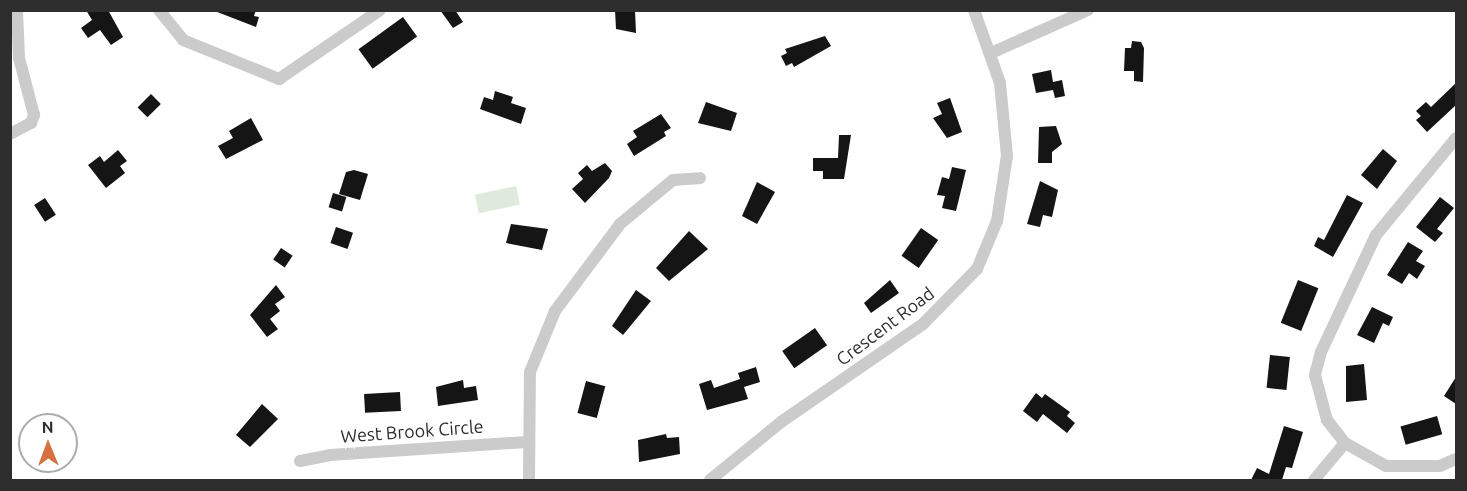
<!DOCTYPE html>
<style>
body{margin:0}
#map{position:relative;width:1467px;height:491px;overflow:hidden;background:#fff;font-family:Ubuntu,sans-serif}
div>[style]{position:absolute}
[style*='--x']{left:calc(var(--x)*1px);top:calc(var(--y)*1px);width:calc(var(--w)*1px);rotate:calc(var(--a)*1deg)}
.green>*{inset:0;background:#dfeadd;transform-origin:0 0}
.building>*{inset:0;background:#151515;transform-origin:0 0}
.minor>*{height:12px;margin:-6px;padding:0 6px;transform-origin:6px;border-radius:6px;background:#cbcbcb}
span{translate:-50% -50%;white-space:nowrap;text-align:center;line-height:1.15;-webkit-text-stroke:6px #fff;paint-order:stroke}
.street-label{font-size:18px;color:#2e2e2e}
.frame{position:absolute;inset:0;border:12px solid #2e2e2e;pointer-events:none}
.north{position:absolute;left:18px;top:413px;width:60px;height:60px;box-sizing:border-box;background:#fff;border:2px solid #ababab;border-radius:50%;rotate:359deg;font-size:16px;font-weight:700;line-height:24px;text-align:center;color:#2e2e2e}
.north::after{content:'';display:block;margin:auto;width:21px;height:27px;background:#d57140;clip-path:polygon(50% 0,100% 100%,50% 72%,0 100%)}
</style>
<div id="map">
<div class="green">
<i style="left:516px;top:186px;width:19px;height:42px;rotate:78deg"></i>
</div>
<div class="building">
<i style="clip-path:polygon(86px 10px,108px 10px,123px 37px,111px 45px,100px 30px,88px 38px,81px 28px,92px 20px)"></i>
<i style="clip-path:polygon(212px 10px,256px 10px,254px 16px,259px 17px,256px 27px)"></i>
<i style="clip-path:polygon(440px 10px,455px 10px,463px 22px,453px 28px)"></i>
<i style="clip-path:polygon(615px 10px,635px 10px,636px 33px,616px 29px)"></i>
<i style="left:403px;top:17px;width:24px;height:55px;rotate:54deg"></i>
<i style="clip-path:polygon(825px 36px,831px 46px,794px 67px,792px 63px,786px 66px,781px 56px,787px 53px,785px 49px)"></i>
<i style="clip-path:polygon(1132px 41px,1141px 42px,1144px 48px,1143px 82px,1134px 81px,1134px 71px,1124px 71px,1125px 48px,1131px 48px)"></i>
<i style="clip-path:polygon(1051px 70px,1053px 82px,1062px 80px,1065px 96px,1055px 98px,1053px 90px,1036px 93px,1032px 74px)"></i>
<i style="clip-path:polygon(1456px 83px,1456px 105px,1427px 132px,1416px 120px,1421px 116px,1416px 111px,1426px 102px,1431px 107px)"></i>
<i style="clip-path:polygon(495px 91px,513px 97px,511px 103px,526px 108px,521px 124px,480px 109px,484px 97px,493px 100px)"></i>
<i style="left:151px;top:94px;width:14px;height:19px;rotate:45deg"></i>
<i style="clip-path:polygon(950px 98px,962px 132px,947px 138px,933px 118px,942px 114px,937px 103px)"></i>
<i style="clip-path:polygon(706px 102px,737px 113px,731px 131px,698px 123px)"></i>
<i style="clip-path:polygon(661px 114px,671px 128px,664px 132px,666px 136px,634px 156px,627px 144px,637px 137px,633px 131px)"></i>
<i style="clip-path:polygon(251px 118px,263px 140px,226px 159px,218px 146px,233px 138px,229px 131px)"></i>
<i style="clip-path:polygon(1056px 126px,1062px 144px,1052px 152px,1052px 163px,1038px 163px,1039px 127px)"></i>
<i style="clip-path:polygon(839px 135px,851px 135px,844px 179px,823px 179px,823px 171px,813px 171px,813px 158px,838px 158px)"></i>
<i style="clip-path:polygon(1383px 149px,1397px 161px,1377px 189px,1361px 175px)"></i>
<i style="clip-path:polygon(118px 150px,127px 161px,120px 166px,125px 173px,106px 188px,88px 165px,100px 156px,104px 162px)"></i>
<i style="clip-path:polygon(605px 163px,612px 171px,609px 178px,585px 203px,572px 189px,583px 179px,578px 173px,587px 165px,592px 171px)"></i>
<i style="clip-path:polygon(952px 167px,966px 170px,956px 211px,942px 208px,945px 196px,937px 195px,942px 177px,949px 179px)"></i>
<i style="clip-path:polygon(354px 170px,368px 174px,360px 200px,339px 194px,346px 172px)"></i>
<i style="clip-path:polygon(1040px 181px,1058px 190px,1052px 217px,1043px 215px,1040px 227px,1027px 224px)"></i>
<i style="clip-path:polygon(757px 182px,775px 192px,757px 224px,742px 216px)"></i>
<i style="left:333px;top:193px;width:14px;height:15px;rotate:17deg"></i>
<i style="clip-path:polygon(1347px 195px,1363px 203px,1333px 257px,1314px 246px,1318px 237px,1324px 240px)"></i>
<i style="clip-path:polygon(1440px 197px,1454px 208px,1437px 229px,1443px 233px,1435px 242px,1416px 227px)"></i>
<i style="left:45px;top:198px;width:20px;height:13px;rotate:57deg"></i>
<i style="clip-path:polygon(511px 224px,548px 229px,542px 250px,506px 243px)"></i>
<i style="left:336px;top:227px;width:18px;height:17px;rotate:19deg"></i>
<i style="left:921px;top:228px;width:21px;height:34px;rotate:35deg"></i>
<i style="clip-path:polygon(689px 231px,708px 249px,669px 281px,656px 268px)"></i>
<i style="clip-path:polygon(1408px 242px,1423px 251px,1416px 261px,1425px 266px,1417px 279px,1409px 273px,1402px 284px,1387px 275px)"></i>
<i style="left:281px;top:248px;width:14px;height:14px;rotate:34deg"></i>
<i style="clip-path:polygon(890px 280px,899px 293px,871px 313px,864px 303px)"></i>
<i style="left:1298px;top:280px;width:22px;height:46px;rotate:22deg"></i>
<i style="clip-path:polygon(276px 285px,285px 297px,275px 304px,280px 311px,270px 319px,278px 329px,267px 337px,250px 315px)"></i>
<i style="clip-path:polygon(636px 290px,651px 301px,623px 335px,612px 326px)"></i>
<i style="clip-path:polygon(1372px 307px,1393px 317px,1389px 326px,1383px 323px,1374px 343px,1357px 335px)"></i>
<i style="left:815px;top:328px;width:21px;height:40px;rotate:55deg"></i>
<i style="left:1270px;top:355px;width:20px;height:33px;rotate:6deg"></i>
<i style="clip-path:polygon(1364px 364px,1367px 400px,1346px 402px,1346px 366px)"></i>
<i style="clip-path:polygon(756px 367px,760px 382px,744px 387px,748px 399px,707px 410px,699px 384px,711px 380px,714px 388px,740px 379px,738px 373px)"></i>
<i style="clip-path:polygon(1456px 377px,1456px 404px,1444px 396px)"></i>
<i style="clip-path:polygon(463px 380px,464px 388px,476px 386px,478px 400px,438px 406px,436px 387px)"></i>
<i style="left:586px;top:381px;width:20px;height:33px;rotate:15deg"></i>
<i style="left:400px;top:392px;width:19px;height:36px;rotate:87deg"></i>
<i style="clip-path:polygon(1036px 393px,1042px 398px,1045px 394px,1070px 412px,1067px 416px,1075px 423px,1067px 433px,1043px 414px,1037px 422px,1023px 411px)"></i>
<i style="clip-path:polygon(262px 404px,278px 419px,250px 447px,236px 435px)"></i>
<i style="left:1437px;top:416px;width:19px;height:38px;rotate:74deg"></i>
<i style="clip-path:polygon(1284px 426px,1303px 432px,1292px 468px,1286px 467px,1282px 480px,1251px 480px,1257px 468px,1269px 474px)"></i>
<i style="clip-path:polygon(666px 434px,667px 438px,679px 437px,680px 454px,639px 462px,638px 440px)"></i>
</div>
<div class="minor">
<i style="--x:159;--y:10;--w:38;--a:51"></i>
<i style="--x:183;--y:40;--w:104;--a:22.1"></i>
<i style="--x:279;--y:79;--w:122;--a:-34.3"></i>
<i style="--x:991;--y:53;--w:106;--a:-23.9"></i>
<i style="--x:10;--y:134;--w:24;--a:-28"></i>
<i style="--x:31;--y:123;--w:9;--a:-69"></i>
<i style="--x:34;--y:115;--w:59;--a:-104.7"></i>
<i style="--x:19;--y:58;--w:48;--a:-92.4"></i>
<i style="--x:1456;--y:138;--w:126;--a:129.5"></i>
<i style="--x:1376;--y:235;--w:129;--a:115.2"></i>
<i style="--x:1321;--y:352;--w:24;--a:105"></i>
<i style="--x:1315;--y:375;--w:47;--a:75.1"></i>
<i style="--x:1327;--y:420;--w:29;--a:52"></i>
<i style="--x:1345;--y:443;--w:47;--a:29.3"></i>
<i style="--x:1386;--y:466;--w:54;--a:0"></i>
<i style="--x:1440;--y:466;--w:17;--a:-24"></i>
<i style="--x:300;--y:461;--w:31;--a:-11"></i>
<i style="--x:330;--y:455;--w:197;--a:-3.8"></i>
<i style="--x:529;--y:480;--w:108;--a:-89.5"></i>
<i style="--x:530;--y:372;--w:66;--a:-67.7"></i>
<i style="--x:555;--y:311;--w:109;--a:-53.2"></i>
<i style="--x:620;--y:224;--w:69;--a:-39.7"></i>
<i style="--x:673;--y:180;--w:27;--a:-4"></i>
<i style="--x:710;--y:480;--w:92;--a:-39.2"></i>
<i style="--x:781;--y:422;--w:173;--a:-34.6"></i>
<i style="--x:923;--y:324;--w:77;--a:-45.5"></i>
<i style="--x:977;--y:269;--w:52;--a:-67.4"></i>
<i style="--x:997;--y:221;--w:66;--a:-81.3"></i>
<i style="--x:1007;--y:156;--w:73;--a:-95.5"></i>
<i style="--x:1000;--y:83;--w:77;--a:-109.6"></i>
<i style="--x:1314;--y:480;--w:48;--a:-50"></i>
</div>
<div class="street-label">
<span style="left:885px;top:326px;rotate:-37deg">Crescent Road</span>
<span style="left:412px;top:431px;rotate:-4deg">West Brook Circle</span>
</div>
<div class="frame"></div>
<div class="north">N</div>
</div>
